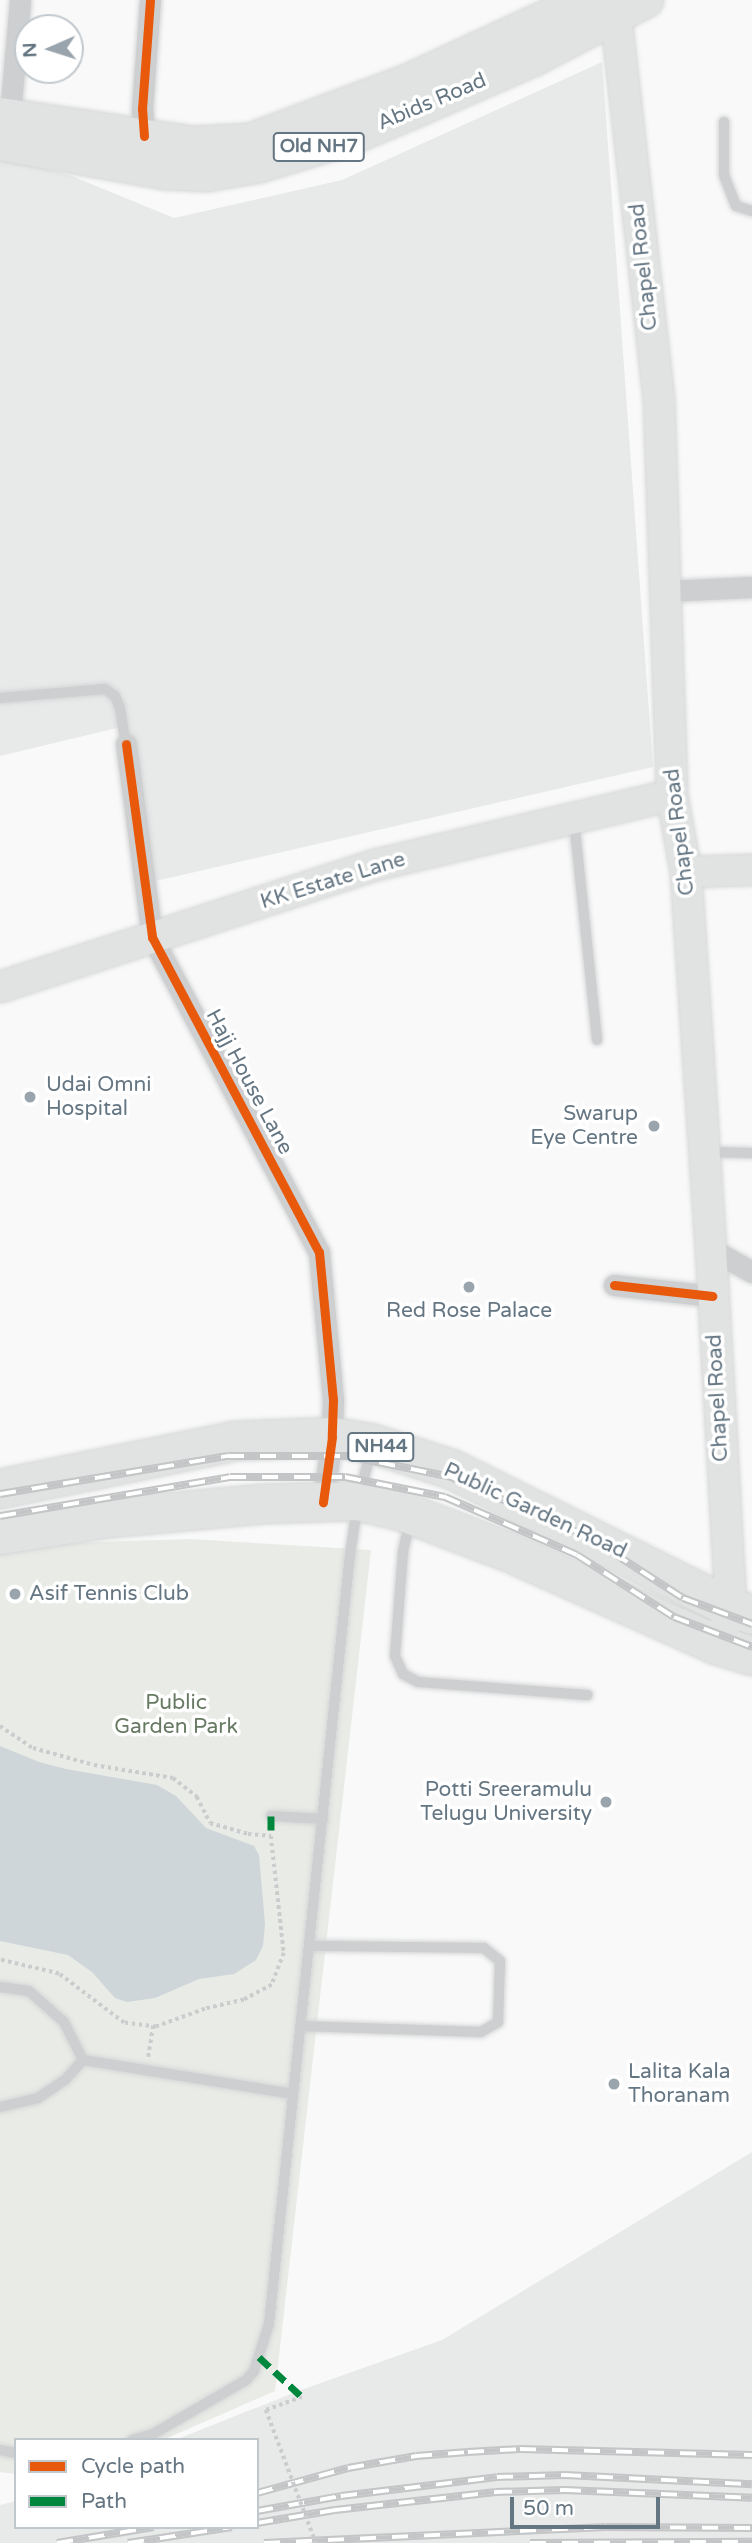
<!DOCTYPE html>
<style>
body{margin:0}
#map{position:relative;width:752px;height:2543px;overflow:hidden;background:#f9f9f9;font-family:"Varela Round",sans-serif}
div>[style]{position:absolute}
[style*='--x']{left:calc(var(--x)*1px);top:calc(var(--y)*1px);width:calc(var(--w)*1px);rotate:calc(var(--a)*1deg)}
.built>*{inset:0;background:#e8e9e9}
.green>*{inset:0;background:#e8ebe6}
.water>*{inset:0;background:#ced6d9}
.path>*{height:3.5px;margin-top:-1.75px;transform-origin:0;background:repeating-linear-gradient(90deg,#cbcccd 0 3.5px,transparent 0 7px)}
.roads{filter:drop-shadow(0 0 2px #d5d6d7) drop-shadow(0 0 2px #d5d6d7)}
.lane>*{height:10px;margin:-5px;padding:0 5px;transform-origin:5px;border-radius:5px;background:#cecfd0}
.street>*{height:21px;margin:-10.5px;padding:0 10.5px;transform-origin:10.5px;border-radius:10.5px;background:#cecfd0}
.secondary>*{height:30px;margin:-15px;padding:0 15px;transform-origin:15px;border-radius:15px;background:#e1e2e2}
.primary>*{height:33px;margin:-16.5px;padding:0 16.5px;transform-origin:16.5px;border-radius:16.5px;background:#e1e2e2}
.highway>*{height:38px;margin:-19px;padding:0 19px;transform-origin:19px;border-radius:19px;background:#e1e2e2}
.rail>*{height:8px;margin-top:-4px;transform-origin:0;background:repeating-linear-gradient(90deg,#fff 0 16px,#c3c5c6 0 32px);box-sizing:border-box;border-block:2px solid #c3c5c6}
.path-bridge>*{height:3.5px;margin-top:-1.75px;transform-origin:0;background:repeating-linear-gradient(90deg,#cbcccd 0 3.5px,transparent 0 7px)}
.quiet>*{height:7px;margin-top:-3.5px;transform-origin:0;background:repeating-linear-gradient(90deg,#00873e 0 14px,transparent 0 21px)}
.cycleway>*{height:9px;margin:-4.5px;padding:0 4.5px;transform-origin:4.5px;border-radius:4.5px;background:#e8590c}
.dots>*{width:19px;height:19px;translate:-50% -50%;box-sizing:border-box;border:4px solid #fff;border-radius:50%}
span{translate:-50% -50%;white-space:nowrap;text-align:center;line-height:1.15;-webkit-text-stroke:7px #fff;paint-order:stroke}
.shield-label span{padding:2px 5px;background:#fff;border:2px solid;border-radius:5px;-webkit-text-stroke-width:0}
.shield-label{font-size:19px;color:#657683;font-weight:700}
.street-label{font-size:21px;color:#657683}
.poi-label{font-size:21px;color:#657683}
.left{translate:0 -50%;text-align:left}
.right{translate:-100% -50%;text-align:right}
.park-label{font-size:21px;color:#687a64}
.legend{position:absolute;left:14px;top:2438px;width:245px;height:91px;box-sizing:border-box;background:#fff;border:2px solid #c1c8cd;margin:0;padding:9px 12px;list-style:none;font-size:21px;color:#657683}
.legend li{display:flex;align-items:center;gap:14px;height:35px}
.legend b{width:35px;border:2px solid #c1c8cd}
.north{position:absolute;left:14px;top:14px;width:70px;height:70px;box-sizing:border-box;background:#fff;border:2px solid #c1c8cd;border-radius:50%;rotate:267deg;font-size:19px;font-weight:700;line-height:28px;text-align:center;color:#657683}
.north::after{content:'';display:block;margin:auto;width:24px;height:32px;background:#99a4ac;clip-path:polygon(50% 0,100% 100%,50% 72%,0 100%)}
.scale{position:absolute;left:510px;top:2497px;width:150px;height:32px;box-sizing:border-box;border:4px solid #657683;border-top:0;padding-left:9px;font-size:21px;line-height:24px;white-space:nowrap;color:#657683;-webkit-text-stroke:5px #fff;paint-order:stroke}
</style>
<div id="map">
<div class="built">
<i style="clip-path:polygon(602px 62px,653px 767px,147px 883px,121px 727px,0 756px,0 156px,72px 176px,174px 218px,342px 180px)"></i>
<i style="clip-path:polygon(752px 2152px,752px 2543px,0 2543px,0 2505px,16px 2501px,16px 2527px,257px 2527px,257px 2440px,175px 2440px,301px 2390px,442px 2340px)"></i>
</div>
<div class="green">
<i style="clip-path:polygon(190px 1539px,371px 1550px,275px 2391px,163px 2440px,16px 2440px,16px 2474px,0 2472px,0 1545px)"></i>
</div>
<div class="water">
<i style="clip-path:polygon(0 1746px,39px 1762px,66px 1769px,157px 1785px,176px 1796px,206px 1828px,254px 1846px,259px 1855px,265px 1924px,263px 1946px,256px 1960px,234px 1974px,199px 1979px,155px 1998px,127px 2002px,115px 1998px,92px 1972px,68px 1955px,0 1941px)"></i>
</div>
<div class="path">
<i style="--x:0;--y:1726;--w:40;--a:34"></i>
<i style="--x:33;--y:1748;--w:63;--a:15.6"></i>
<i style="--x:94;--y:1765;--w:80;--a:9.3"></i>
<i style="--x:173;--y:1778;--w:31;--a:38"></i>
<i style="--x:197;--y:1797;--w:29;--a:63"></i>
<i style="--x:210;--y:1823;--w:40;--a:16"></i>
<i style="--x:248;--y:1834;--w:23;--a:5"></i>
<i style="--x:271;--y:1836;--w:118;--a:83.7"></i>
<i style="--x:284;--y:1953;--w:34;--a:111"></i>
<i style="--x:272;--y:1985;--w:32;--a:152"></i>
<i style="--x:244;--y:2000;--w:40;--a:167"></i>
<i style="--x:205;--y:2009;--w:52;--a:159.8"></i>
<i style="--x:156;--y:2027;--w:32;--a:-173"></i>
<i style="--x:124;--y:2023;--w:81;--a:-143"></i>
<i style="--x:59;--y:1974;--w:61;--a:-166.7"></i>
<i style="--x:148;--y:2057;--w:32;--a:-81"></i>
<i style="--x:266;--y:2410;--w:38;--a:-20"></i>
</div>
<div class="roads">
<div class="lane">
<i style="--x:724;--y:122;--w:53;--a:90"></i>
<i style="--x:724;--y:175;--w:33;--a:69"></i>
<i style="--x:736;--y:206;--w:17;--a:17"></i>
<i style="--x:0;--y:698;--w:105;--a:-4.9"></i>
<i style="--x:105;--y:689;--w:12;--a:35"></i>
<i style="--x:115;--y:696;--w:13;--a:67"></i>
<i style="--x:120;--y:708;--w:36;--a:81"></i>
<i style="--x:574;--y:820;--w:221;--a:84"></i>
<i style="--x:708;--y:1152;--w:44;--a:1.3"></i>
<i style="--x:410;--y:1521;--w:32;--a:103"></i>
<i style="--x:403;--y:1552;--w:104;--a:94.4"></i>
<i style="--x:395;--y:1656;--w:20;--a:66"></i>
<i style="--x:403;--y:1674;--w:17;--a:28"></i>
<i style="--x:418;--y:1682;--w:170;--a:4.4"></i>
<i style="--x:271;--y:1816;--w:52;--a:3.3"></i>
<i style="--x:0;--y:1987;--w:29;--a:8"></i>
<i style="--x:29;--y:1991;--w:47;--a:41.5"></i>
<i style="--x:64;--y:2022;--w:42;--a:63.4"></i>
<i style="--x:301;--y:2026;--w:180;--a:1.9"></i>
<i style="--x:481;--y:2032;--w:20;--a:-30"></i>
<i style="--x:498;--y:2022;--w:61;--a:-88.1"></i>
<i style="--x:500;--y:1961;--w:21;--a:-141"></i>
<i style="--x:484;--y:1948;--w:174;--a:-179.3"></i>
<i style="--x:83;--y:2060;--w:213;--a:9.2"></i>
<i style="--x:0;--y:2107;--w:39;--a:-13"></i>
<i style="--x:38;--y:2098;--w:32;--a:-34"></i>
<i style="--x:65;--y:2080;--w:27;--a:-48"></i>
<i style="--x:132;--y:2440;--w:22;--a:-16"></i>
<i style="--x:153;--y:2434;--w:108;--a:-30.1"></i>
<i style="--x:246;--y:2380;--w:12;--a:-48"></i>
<i style="--x:254;--y:2371;--w:49;--a:-72.3"></i>
<i style="--x:269;--y:2324;--w:773;--a:-83.99"></i>
<i style="--x:350;--y:1555;--w:55;--a:-81.6"></i>
<i style="--x:358;--y:1501;--w:53;--a:-75.7"></i>
<i style="--x:0;--y:2450;--w:16;--a:11"></i>
</div>
<div class="street">
<i style="--x:10;--y:115;--w:115;--a:-85"></i>
<i style="--x:144;--y:136;--w:27;--a:-94"></i>
<i style="--x:142;--y:109;--w:109;--a:-85.8"></i>
<i style="--x:665;--y:591;--w:87;--a:-2.6"></i>
<i style="--x:126;--y:744;--w:195;--a:82.3"></i>
<i style="--x:152;--y:937;--w:357;--a:62.1"></i>
<i style="--x:319;--y:1252;--w:149;--a:84.6"></i>
<i style="--x:333;--y:1400;--w:37;--a:92"></i>
<i style="--x:332;--y:1437;--w:66;--a:97.9"></i>
<i style="--x:711;--y:1249;--w:47;--a:29.3"></i>
<i style="--x:614;--y:1285;--w:99;--a:6.4"></i>
</div>
<div class="secondary">
<i style="--x:609;--y:0;--w:17;--a:66"></i>
<i style="--x:616;--y:16;--w:384;--a:83.6"></i>
<i style="--x:659;--y:398;--w:397;--a:88.1"></i>
<i style="--x:672;--y:795;--w:78;--a:79.7"></i>
<i style="--x:686;--y:872;--w:378;--a:86.2"></i>
<i style="--x:711;--y:1249;--w:360;--a:86.8"></i>
<i style="--x:731;--y:1608;--w:18;--a:109"></i>
<i style="--x:686;--y:872;--w:66;--a:-1.7"></i>
<i style="--x:0;--y:987;--w:395;--a:-18"></i>
<i style="--x:376;--y:865;--w:304;--a:-13.3"></i>
</div>
<div class="primary">
<i style="--x:0;--y:114;--w:193;--a:8.6"></i>
<i style="--x:191;--y:143;--w:59;--a:-2.9"></i>
<i style="--x:250;--y:140;--w:168;--a:-20.6"></i>
<i style="--x:407;--y:81;--w:193;--a:-24.8"></i>
<i style="--x:0;--y:143;--w:168;--a:10"></i>
<i style="--x:165;--y:172;--w:41;--a:2.8"></i>
<i style="--x:206;--y:174;--w:54;--a:-9.6"></i>
<i style="--x:259;--y:165;--w:96;--a:-16.9"></i>
<i style="--x:351;--y:137;--w:64;--a:-23"></i>
<i style="--x:410;--y:112;--w:135;--a:-23.5"></i>
<i style="--x:534;--y:58;--w:126;--a:-27.4"></i>
</div>
<div class="highway">
<i style="--x:0;--y:1489;--w:240;--a:-11.5"></i>
<i style="--x:235;--y:1441;--w:97;--a:-2.4"></i>
<i style="--x:332;--y:1437;--w:42;--a:9.7"></i>
<i style="--x:373;--y:1444;--w:82;--a:17.8"></i>
<i style="--x:451;--y:1469;--w:313;--a:26.4"></i>
<i style="--x:731;--y:1608;--w:22;--a:18"></i>
<i style="--x:0;--y:1535;--w:111;--a:-8.8"></i>
<i style="--x:110;--y:1518;--w:154;--a:-5.2"></i>
<i style="--x:263;--y:1504;--w:95;--a:-1.8"></i>
<i style="--x:358;--y:1501;--w:44;--a:13.1"></i>
<i style="--x:401;--y:1511;--w:116;--a:20.8"></i>
<i style="--x:509;--y:1552;--w:228;--a:24.1"></i>
<i style="--x:717;--y:1645;--w:37;--a:17"></i>
</div>
</div>
<div class="rail">
<i style="--x:0;--y:1494;--w:231;--a:-9.5"></i>
<i style="--x:228;--y:1456;--w:120;--a:0"></i>
<i style="--x:348;--y:1456;--w:105;--a:11.5"></i>
<i style="--x:451;--y:1477;--w:148;--a:23.5"></i>
<i style="--x:587;--y:1536;--w:114;--a:32.9"></i>
<i style="--x:683;--y:1598;--w:74;--a:20.6"></i>
<i style="--x:0;--y:1516;--w:233;--a:-9.6"></i>
<i style="--x:230;--y:1477;--w:115;--a:0"></i>
<i style="--x:345;--y:1477;--w:102;--a:11.3"></i>
<i style="--x:445;--y:1497;--w:144;--a:23.7"></i>
<i style="--x:577;--y:1555;--w:115;--a:32.6"></i>
<i style="--x:674;--y:1617;--w:84;--a:21"></i>
<i style="--x:257;--y:2493;--w:94;--a:-15.4"></i>
<i style="--x:348;--y:2468;--w:69;--a:-10"></i>
<i style="--x:416;--y:2456;--w:52;--a:-4.4"></i>
<i style="--x:468;--y:2452;--w:52;--a:-3.3"></i>
<i style="--x:520;--y:2449;--w:232;--a:1.5"></i>
<i style="--x:257;--y:2511;--w:85;--a:-10.1"></i>
<i style="--x:341;--y:2496;--w:157;--a:-6.9"></i>
<i style="--x:497;--y:2477;--w:68;--a:-1.7"></i>
<i style="--x:565;--y:2475;--w:187;--a:2.8"></i>
<i style="--x:257;--y:2523;--w:79;--a:-9.5"></i>
<i style="--x:335;--y:2510;--w:162;--a:-6.4"></i>
<i style="--x:496;--y:2492;--w:69;--a:-1.7"></i>
<i style="--x:565;--y:2490;--w:187;--a:2.4"></i>
<i style="--x:57;--y:2543;--w:98;--a:-9.4"></i>
<i style="--x:128;--y:2543;--w:105;--a:-8.7"></i>
<i style="--x:264;--y:2543;--w:342;--a:-2.7"></i>
<i style="--x:606;--y:2527;--w:146;--a:0.4"></i>
<i style="--x:530;--y:2543;--w:222;--a:-0.3"></i>
</div>
<div class="path-bridge">
<i style="--x:266;--y:2410;--w:142;--a:69.4"></i>
</div>
<div class="quiet">
<i style="--x:271;--y:1816;--w:20;--a:90"></i>
<i style="--x:259;--y:2357;--w:59;--a:42.9"></i>
</div>
<div class="cycleway">
<i style="--x:144;--y:136;--w:27;--a:-94"></i>
<i style="--x:142;--y:109;--w:109;--a:-85.8"></i>
<i style="--x:126;--y:744;--w:195;--a:82.3"></i>
<i style="--x:152;--y:937;--w:357;--a:62.1"></i>
<i style="--x:319;--y:1252;--w:149;--a:84.6"></i>
<i style="--x:333;--y:1400;--w:37;--a:92"></i>
<i style="--x:332;--y:1437;--w:66;--a:97.9"></i>
<i style="--x:614;--y:1285;--w:99;--a:6.4"></i>
</div>
<div class="dots">
<i style="left:30px;top:1097px;background:#99a4ac"></i>
<i style="left:654px;top:1126px;background:#99a4ac"></i>
<i style="left:469px;top:1287px;background:#99a4ac"></i>
<i style="left:15px;top:1594px;background:#99a4ac"></i>
<i style="left:606px;top:1802px;background:#99a4ac"></i>
<i style="left:614px;top:2084px;background:#99a4ac"></i>
</div>
<div class="shield-label">
<span style="left:319px;top:147px">Old NH7</span>
<span style="left:381px;top:1447px">NH44</span>
</div>
<div class="street-label">
<span style="left:432px;top:102px;rotate:-23deg">Abids Road</span>
<span style="left:644px;top:267px;rotate:-96deg">Chapel Road</span>
<span style="left:680px;top:832px;rotate:-97deg">Chapel Road</span>
<span style="left:333px;top:881px;rotate:-17deg">KK Estate Lane</span>
<span style="left:249px;top:1082px;rotate:62deg">Hajj House Lane</span>
<span style="left:718px;top:1398px;rotate:-93deg">Chapel Road</span>
<span style="left:535px;top:1511px;rotate:25deg">Public Garden Road</span>
</div>
<div class="poi-label">
<span class="left" style="left:46px;top:1097px">Udai Omni<br>Hospital</span>
<span class="right" style="left:638px;top:1126px">Swarup<br>Eye Centre</span>
<span style="left:469px;top:1311px">Red Rose Palace</span>
<span class="left" style="left:29px;top:1594px">Asif Tennis Club</span>
<span class="right" style="left:592px;top:1802px">Potti Sreeramulu<br>Telugu University</span>
<span class="left" style="left:628px;top:2084px">Lalita Kala<br>Thoranam</span>
</div>
<div class="park-label">
<span style="left:176px;top:1715px">Public<br>Garden Park</span>
</div>
<ul class="legend">
<li><b style="height:9px;background:#e8590c"></b>Cycle path</li>
<li><b style="height:9px;background:#00873e"></b>Path</li>
</ul>
<div class="north">N</div>
<div class="scale">50 m</div>
</div>
